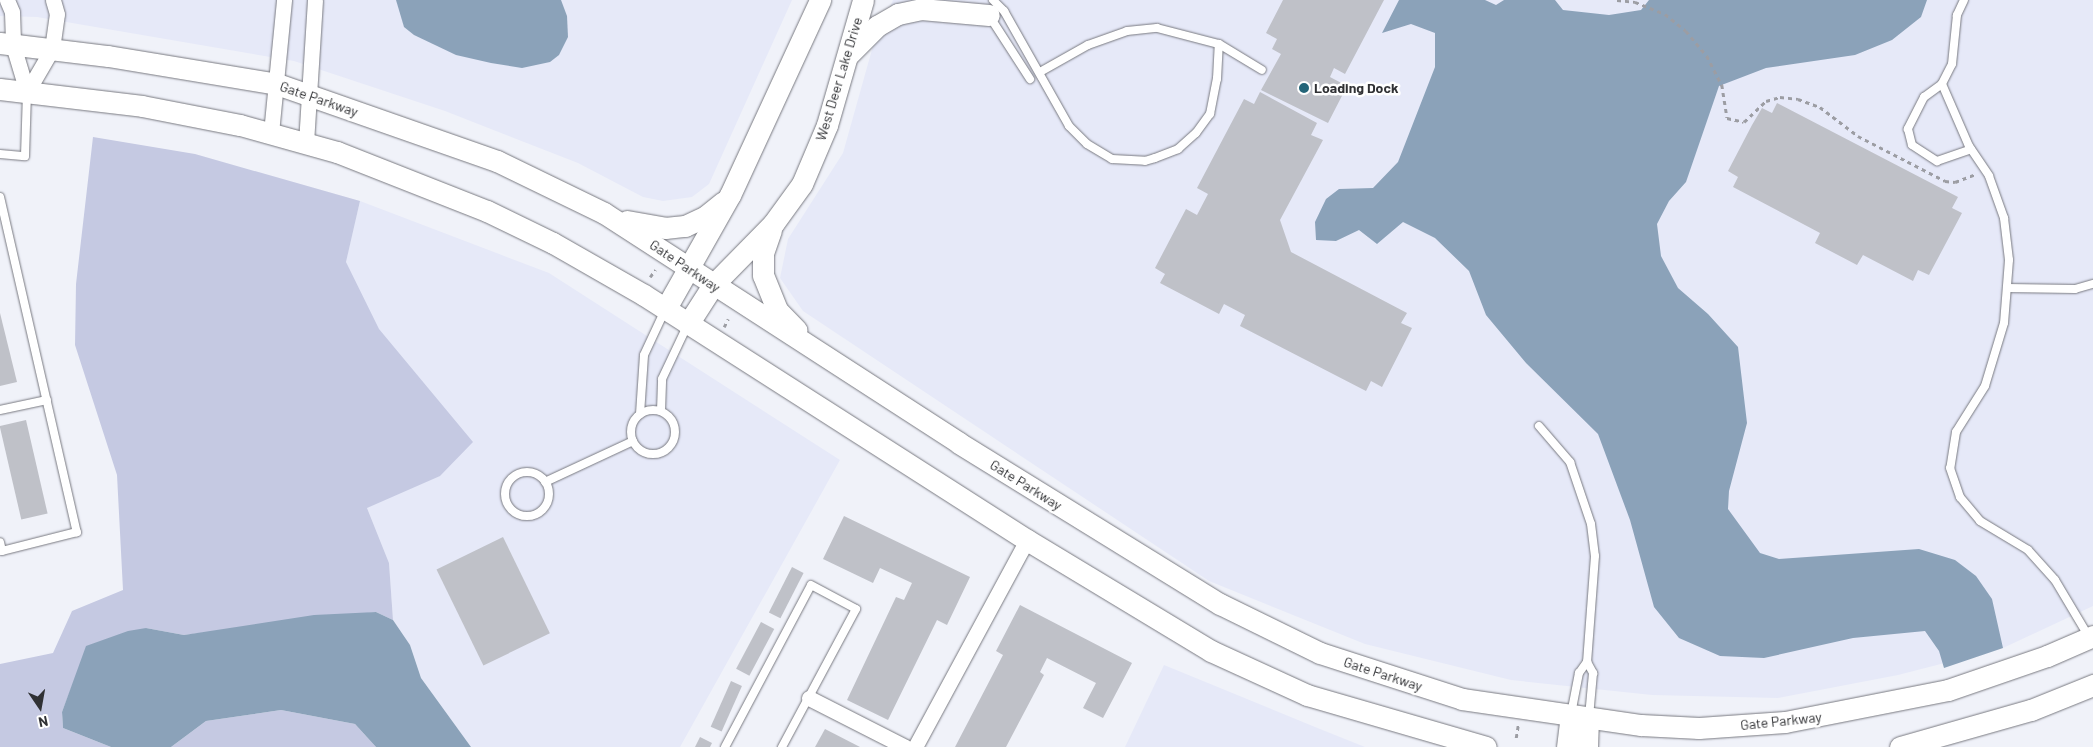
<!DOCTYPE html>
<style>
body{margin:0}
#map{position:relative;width:2093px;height:747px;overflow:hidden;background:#f0f2f9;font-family:Barlow,sans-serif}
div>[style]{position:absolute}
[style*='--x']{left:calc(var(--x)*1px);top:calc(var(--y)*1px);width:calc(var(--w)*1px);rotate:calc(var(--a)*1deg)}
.built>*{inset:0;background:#e6e9f8}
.green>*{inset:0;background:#c5c9e2}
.water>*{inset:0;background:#8ba2b9}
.building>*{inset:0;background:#bfc1c8;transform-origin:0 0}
.path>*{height:2.5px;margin-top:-1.25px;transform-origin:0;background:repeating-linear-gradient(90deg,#9c9da3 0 4px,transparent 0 8px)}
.roads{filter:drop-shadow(0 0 1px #787980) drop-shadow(0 0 1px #787980)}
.lane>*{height:8px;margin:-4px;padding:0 4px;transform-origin:4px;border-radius:4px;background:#fff}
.lane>.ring{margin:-4px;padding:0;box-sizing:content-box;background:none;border:8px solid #fff;border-radius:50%}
.street>*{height:15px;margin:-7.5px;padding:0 7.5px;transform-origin:7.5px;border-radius:7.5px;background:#fff}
.secondary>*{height:21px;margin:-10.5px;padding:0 10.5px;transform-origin:10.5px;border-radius:10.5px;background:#fff}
.dots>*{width:14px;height:14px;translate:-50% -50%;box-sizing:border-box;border:2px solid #fff;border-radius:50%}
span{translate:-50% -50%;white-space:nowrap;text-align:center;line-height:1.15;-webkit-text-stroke:5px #fff;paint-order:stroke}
.street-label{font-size:14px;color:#303134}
.poi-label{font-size:14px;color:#303134;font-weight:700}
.left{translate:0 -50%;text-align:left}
.north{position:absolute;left:15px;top:682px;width:50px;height:50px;-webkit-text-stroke:4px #fff;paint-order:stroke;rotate:168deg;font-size:14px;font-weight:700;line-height:20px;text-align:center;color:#303134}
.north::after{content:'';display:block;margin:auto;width:18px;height:22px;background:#303134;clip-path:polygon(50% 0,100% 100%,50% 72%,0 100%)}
</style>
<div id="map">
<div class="built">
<i style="clip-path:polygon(0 0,792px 0,709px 184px,692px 197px,663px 201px,643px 197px,578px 163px,445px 111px,294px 61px,37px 17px,0 16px)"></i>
<i style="clip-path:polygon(893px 0,2093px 0,2093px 606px,2003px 648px,1898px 675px,1778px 698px,1652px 695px,1511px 680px,1365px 644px,1209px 581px,803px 311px,780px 278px,788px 239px,843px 153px,873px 46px)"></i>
<i style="clip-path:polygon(360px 201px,549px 273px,840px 460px,680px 747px,471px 747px,421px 678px,410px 645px,393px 620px,389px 563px,367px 508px,346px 261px)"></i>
<i style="clip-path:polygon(1164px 665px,1315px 727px,1365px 747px,1125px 747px)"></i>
</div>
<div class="green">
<i style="clip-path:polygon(93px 137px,195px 154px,360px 201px,346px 262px,379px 329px,473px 442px,440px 476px,367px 508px,389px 563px,393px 620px,376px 612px,184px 635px,146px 628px,74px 681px,62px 712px,63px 728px,111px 747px,0 747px,0 664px,53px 653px,72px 611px,123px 590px,117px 475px,75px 345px,76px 284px)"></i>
<i style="clip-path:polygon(281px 710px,355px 724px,376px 747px,171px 747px,206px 721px)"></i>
</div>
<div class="water">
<i style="clip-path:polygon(396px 0,561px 0,567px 16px,568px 37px,559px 55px,550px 62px,522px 68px,491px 63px,456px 55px,414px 35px,404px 27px)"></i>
<i style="clip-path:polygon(1399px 0,1485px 0,1496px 5px,1504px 0,1555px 0,1563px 10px,1609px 15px,1641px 10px,1649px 0,1927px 0,1921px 17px,1892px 40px,1855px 55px,1766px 68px,1719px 86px,1686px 182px,1669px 201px,1657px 224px,1661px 256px,1678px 288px,1708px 314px,1738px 347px,1747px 423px,1729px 491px,1728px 509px,1760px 553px,1779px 559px,1919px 549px,1955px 560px,1976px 576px,1992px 599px,2003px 648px,1944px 668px,1939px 651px,1925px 631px,1853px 638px,1764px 658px,1720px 656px,1679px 638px,1654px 607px,1630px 520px,1598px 434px,1526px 363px,1486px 315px,1469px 271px,1435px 238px,1403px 222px,1377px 244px,1359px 230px,1336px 241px,1316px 240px,1315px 222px,1326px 199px,1339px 189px,1373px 188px,1398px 162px,1435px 67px,1435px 33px,1411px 24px,1382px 33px)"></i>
<i style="clip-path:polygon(376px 612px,393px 620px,410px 645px,421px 678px,471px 747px,376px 747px,355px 724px,281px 710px,206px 721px,171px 747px,111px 747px,63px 728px,62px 712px,86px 646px,128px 631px,146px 628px,184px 635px,314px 615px)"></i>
</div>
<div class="building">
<i style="clip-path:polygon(1283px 0,1384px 0,1345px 74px,1334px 68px,1330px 77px,1347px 86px,1328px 123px,1261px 90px,1281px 54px,1272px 49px,1277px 39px,1266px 33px)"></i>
<i style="clip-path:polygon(1260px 92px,1317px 123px,1311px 135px,1323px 140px,1280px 220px,1291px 252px,1407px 313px,1401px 323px,1412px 328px,1382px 387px,1371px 381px,1366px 391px,1240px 326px,1245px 315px,1224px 304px,1219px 314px,1160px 283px,1165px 274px,1155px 268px,1186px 209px,1197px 215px,1208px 194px,1197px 188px,1244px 99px,1254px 104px)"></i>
<i style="clip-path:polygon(1777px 103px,1958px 197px,1952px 208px,1962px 213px,1929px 275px,1918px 270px,1913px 281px,1863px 255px,1857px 265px,1815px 243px,1820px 233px,1733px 187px,1738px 177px,1728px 171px,1752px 125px,1762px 108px,1772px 113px)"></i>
<i style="clip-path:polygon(0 313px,17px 382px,0 386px)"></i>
<i style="left:26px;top:420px;width:96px;height:27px;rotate:77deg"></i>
<i style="clip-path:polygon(844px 516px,970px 577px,947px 625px,937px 620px,888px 720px,847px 700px,896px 597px,904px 600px,912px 583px,880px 568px,873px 583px,823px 559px)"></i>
<i style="left:503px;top:537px;width:107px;height:74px;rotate:64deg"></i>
<i style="left:792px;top:567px;width:13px;height:51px;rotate:27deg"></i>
<i style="clip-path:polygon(1020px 605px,1132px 663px,1103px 718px,1083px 708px,1096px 683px,1047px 658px,1040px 672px,1044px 675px,1006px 747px,955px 747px,1003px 655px,996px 651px)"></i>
<i style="left:761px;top:622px;width:15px;height:53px;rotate:28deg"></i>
<i style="left:731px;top:681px;width:12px;height:50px;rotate:24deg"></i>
<i style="clip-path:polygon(825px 729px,860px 747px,815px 747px)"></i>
<i style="clip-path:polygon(700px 737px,712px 743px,710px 747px,695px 747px)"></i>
</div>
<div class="path">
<i style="--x:1617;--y:0;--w:18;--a:6"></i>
<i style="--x:1635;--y:2;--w:32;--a:22"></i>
<i style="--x:1665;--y:14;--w:27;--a:39"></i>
<i style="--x:1686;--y:31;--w:33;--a:50"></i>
<i style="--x:1707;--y:56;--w:33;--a:63"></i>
<i style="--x:1722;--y:85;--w:33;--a:81"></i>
<i style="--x:1727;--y:118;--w:17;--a:13"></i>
<i style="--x:1744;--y:122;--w:30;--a:-44"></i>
<i style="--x:1766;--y:101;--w:15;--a:-16"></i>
<i style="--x:1780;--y:97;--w:18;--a:6"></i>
<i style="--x:1798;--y:99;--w:23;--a:20"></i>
<i style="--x:1820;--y:107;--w:48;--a:37.3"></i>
<i style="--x:1858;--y:136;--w:98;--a:27.3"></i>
<i style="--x:1945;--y:181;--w:10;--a:6"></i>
<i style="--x:1955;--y:182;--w:22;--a:-21"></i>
<i style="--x:650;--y:277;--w:9;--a:-54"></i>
<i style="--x:724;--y:327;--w:9;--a:-63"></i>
<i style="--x:1516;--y:738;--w:13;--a:-81"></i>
</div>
<div class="roads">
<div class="lane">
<i style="--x:993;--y:0;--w:16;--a:45"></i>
<i style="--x:1004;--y:11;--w:132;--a:60.5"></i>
<i style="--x:1069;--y:126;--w:25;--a:45"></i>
<i style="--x:1087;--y:144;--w:29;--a:31"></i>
<i style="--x:1112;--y:159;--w:33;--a:3"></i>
<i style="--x:1145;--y:161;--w:10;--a:-17"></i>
<i style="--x:1155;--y:158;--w:25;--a:-21"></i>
<i style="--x:1178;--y:149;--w:24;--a:-42"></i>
<i style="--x:1196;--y:133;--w:24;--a:-54"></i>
<i style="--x:1210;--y:114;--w:36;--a:-79"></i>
<i style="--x:1217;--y:79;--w:35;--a:-87"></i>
<i style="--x:1964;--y:0;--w:17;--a:115"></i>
<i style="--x:1957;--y:15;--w:49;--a:95.8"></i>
<i style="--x:1952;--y:64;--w:22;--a:117"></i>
<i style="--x:1942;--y:84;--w:68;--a:66.5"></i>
<i style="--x:1969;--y:146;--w:36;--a:56"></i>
<i style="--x:1989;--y:176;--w:45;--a:70.3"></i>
<i style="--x:2004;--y:218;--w:42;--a:83.2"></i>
<i style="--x:2009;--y:260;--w:63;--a:94.5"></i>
<i style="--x:2004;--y:323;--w:66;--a:106.8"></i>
<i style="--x:1985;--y:386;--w:54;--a:122.2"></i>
<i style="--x:1956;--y:432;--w:36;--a:99"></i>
<i style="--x:1950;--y:468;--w:31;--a:71"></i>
<i style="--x:1960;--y:497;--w:31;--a:50"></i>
<i style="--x:1980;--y:521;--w:56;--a:31.1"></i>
<i style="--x:2028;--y:550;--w:40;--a:48"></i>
<i style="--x:2055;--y:580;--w:66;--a:59.2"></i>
<i style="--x:990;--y:17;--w:74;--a:57.2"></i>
<i style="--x:1040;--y:72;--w:55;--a:-29.4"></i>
<i style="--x:1088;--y:45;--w:41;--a:-19.7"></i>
<i style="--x:1127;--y:31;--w:30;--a:-6"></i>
<i style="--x:1157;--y:28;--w:64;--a:14.5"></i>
<i style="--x:1219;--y:44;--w:50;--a:31.2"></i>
<i style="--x:1942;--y:84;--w:22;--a:144"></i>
<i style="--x:1924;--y:97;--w:36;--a:117"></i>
<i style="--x:1908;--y:129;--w:16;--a:76"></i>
<i style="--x:1912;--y:145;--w:30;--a:33"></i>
<i style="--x:1937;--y:161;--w:36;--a:-19"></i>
<i style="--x:0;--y:154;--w:25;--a:5"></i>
<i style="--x:25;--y:156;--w:62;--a:-88.2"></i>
<i style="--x:0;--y:197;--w:344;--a:77.1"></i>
<i style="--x:77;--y:532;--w:77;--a:165.8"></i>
<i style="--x:2;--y:551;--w:9;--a:-103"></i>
<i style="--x:2007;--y:288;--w:68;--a:0.8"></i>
<i style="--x:2075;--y:289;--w:19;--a:-16"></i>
<i class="ring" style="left:631px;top:410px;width:36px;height:36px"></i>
<i style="--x:0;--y:410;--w:48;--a:-12"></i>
<i style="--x:661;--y:411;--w:32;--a:-88"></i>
<i style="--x:662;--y:379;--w:59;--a:-64.7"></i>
<i style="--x:640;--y:414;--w:59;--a:-86.1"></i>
<i style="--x:644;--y:355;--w:50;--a:-65"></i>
<i style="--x:1539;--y:426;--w:48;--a:49.3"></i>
<i style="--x:1570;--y:462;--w:65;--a:71.3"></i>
<i style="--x:1591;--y:524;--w:32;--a:83"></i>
<i style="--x:1595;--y:556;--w:106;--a:94.3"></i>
<i style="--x:1587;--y:662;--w:13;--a:61"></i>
<i style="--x:1593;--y:673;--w:44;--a:95.2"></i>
<i class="ring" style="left:505px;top:472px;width:36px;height:36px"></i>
<i style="--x:545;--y:482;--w:97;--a:-25"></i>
<i style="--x:1571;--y:714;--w:42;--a:-79"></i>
<i style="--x:1579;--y:673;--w:14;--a:-54"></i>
<i style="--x:725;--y:747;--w:183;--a:-62"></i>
<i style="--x:811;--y:585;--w:51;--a:28.1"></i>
<i style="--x:856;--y:609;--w:157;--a:118.2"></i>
</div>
<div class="street">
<i style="--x:7;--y:0;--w:13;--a:67"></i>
<i style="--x:12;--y:12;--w:33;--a:88"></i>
<i style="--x:13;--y:45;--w:49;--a:73.4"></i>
<i style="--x:27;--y:92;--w:50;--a:-59.8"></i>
<i style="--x:52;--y:49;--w:35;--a:-82"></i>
<i style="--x:57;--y:14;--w:15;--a:-106"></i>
<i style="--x:271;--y:133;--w:134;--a:-84.4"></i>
<i style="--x:306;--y:143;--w:143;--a:-86.4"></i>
<i style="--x:809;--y:698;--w:108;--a:27"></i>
<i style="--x:915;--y:747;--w:235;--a:-61.6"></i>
</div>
<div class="secondary">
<i style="--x:0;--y:43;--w:109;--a:6.9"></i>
<i style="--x:108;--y:56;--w:171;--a:9.4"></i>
<i style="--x:277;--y:84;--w:233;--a:19.3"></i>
<i style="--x:497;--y:161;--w:119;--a:25.9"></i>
<i style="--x:604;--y:213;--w:423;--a:32.9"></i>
<i style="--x:959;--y:443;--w:307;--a:31.7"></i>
<i style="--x:1220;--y:604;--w:111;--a:26.1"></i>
<i style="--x:1320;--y:653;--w:149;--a:17.9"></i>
<i style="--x:1462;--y:699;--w:181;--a:8.3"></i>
<i style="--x:1641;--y:725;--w:58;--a:3"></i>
<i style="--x:1699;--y:728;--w:86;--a:-4"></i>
<i style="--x:1785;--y:722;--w:166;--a:-11.1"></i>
<i style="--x:1948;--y:690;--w:105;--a:-19"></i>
<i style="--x:2047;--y:656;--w:50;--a:-23.5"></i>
<i style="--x:848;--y:55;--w:41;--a:-45"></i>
<i style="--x:877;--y:26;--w:24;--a:-30"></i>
<i style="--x:898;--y:14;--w:24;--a:-12"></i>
<i style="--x:921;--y:9;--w:68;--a:5"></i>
<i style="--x:0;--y:89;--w:143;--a:6.8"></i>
<i style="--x:142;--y:106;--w:100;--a:11"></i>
<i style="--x:240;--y:125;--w:101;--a:15.6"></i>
<i style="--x:337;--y:152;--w:161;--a:21.5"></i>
<i style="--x:487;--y:211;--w:73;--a:25.9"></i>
<i style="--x:553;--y:243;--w:105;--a:29.7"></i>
<i style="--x:644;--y:295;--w:455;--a:32.6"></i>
<i style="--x:1027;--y:540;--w:215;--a:31.1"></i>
<i style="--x:1211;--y:651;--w:106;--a:24.6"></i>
<i style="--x:1307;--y:695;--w:186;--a:16.2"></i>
<i style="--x:627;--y:221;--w:39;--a:10"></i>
<i style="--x:665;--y:228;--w:20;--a:-6"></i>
<i style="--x:685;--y:226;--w:23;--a:-25"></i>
<i style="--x:706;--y:216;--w:22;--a:-39"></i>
<i style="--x:771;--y:230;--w:24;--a:109"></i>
<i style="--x:763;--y:253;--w:22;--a:90"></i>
<i style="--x:763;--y:275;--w:38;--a:68"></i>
<i style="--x:777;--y:310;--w:28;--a:46"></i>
<i style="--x:666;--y:308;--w:130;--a:-60.5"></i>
<i style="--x:730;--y:195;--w:215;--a:-65.2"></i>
<i style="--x:688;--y:324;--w:46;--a:-57.3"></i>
<i style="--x:713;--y:285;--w:86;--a:-45.5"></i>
<i style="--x:773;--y:224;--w:49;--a:-54.1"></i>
<i style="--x:802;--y:184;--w:64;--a:-67"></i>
<i style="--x:827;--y:125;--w:130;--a:-73.9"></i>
<i style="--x:1567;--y:747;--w:32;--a:-83"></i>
<i style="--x:1587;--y:747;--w:29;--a:-88"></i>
<i style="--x:1900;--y:747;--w:136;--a:-15.8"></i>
<i style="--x:2031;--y:710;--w:67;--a:-22"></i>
</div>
</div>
<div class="dots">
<i style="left:1304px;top:88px;background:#236478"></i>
</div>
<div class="street-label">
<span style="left:839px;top:79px;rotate:-73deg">West Deer Lake Drive</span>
<span style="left:319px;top:99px;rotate:19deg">Gate Parkway</span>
<span style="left:685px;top:266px;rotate:34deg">Gate Parkway</span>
<span style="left:1026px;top:485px;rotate:32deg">Gate Parkway</span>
<span style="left:1383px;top:674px;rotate:18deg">Gate Parkway</span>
<span style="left:1781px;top:721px;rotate:-6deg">Gate Parkway</span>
</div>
<div class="poi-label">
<span class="left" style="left:1314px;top:88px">Loading Dock</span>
</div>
<div class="north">N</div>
</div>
